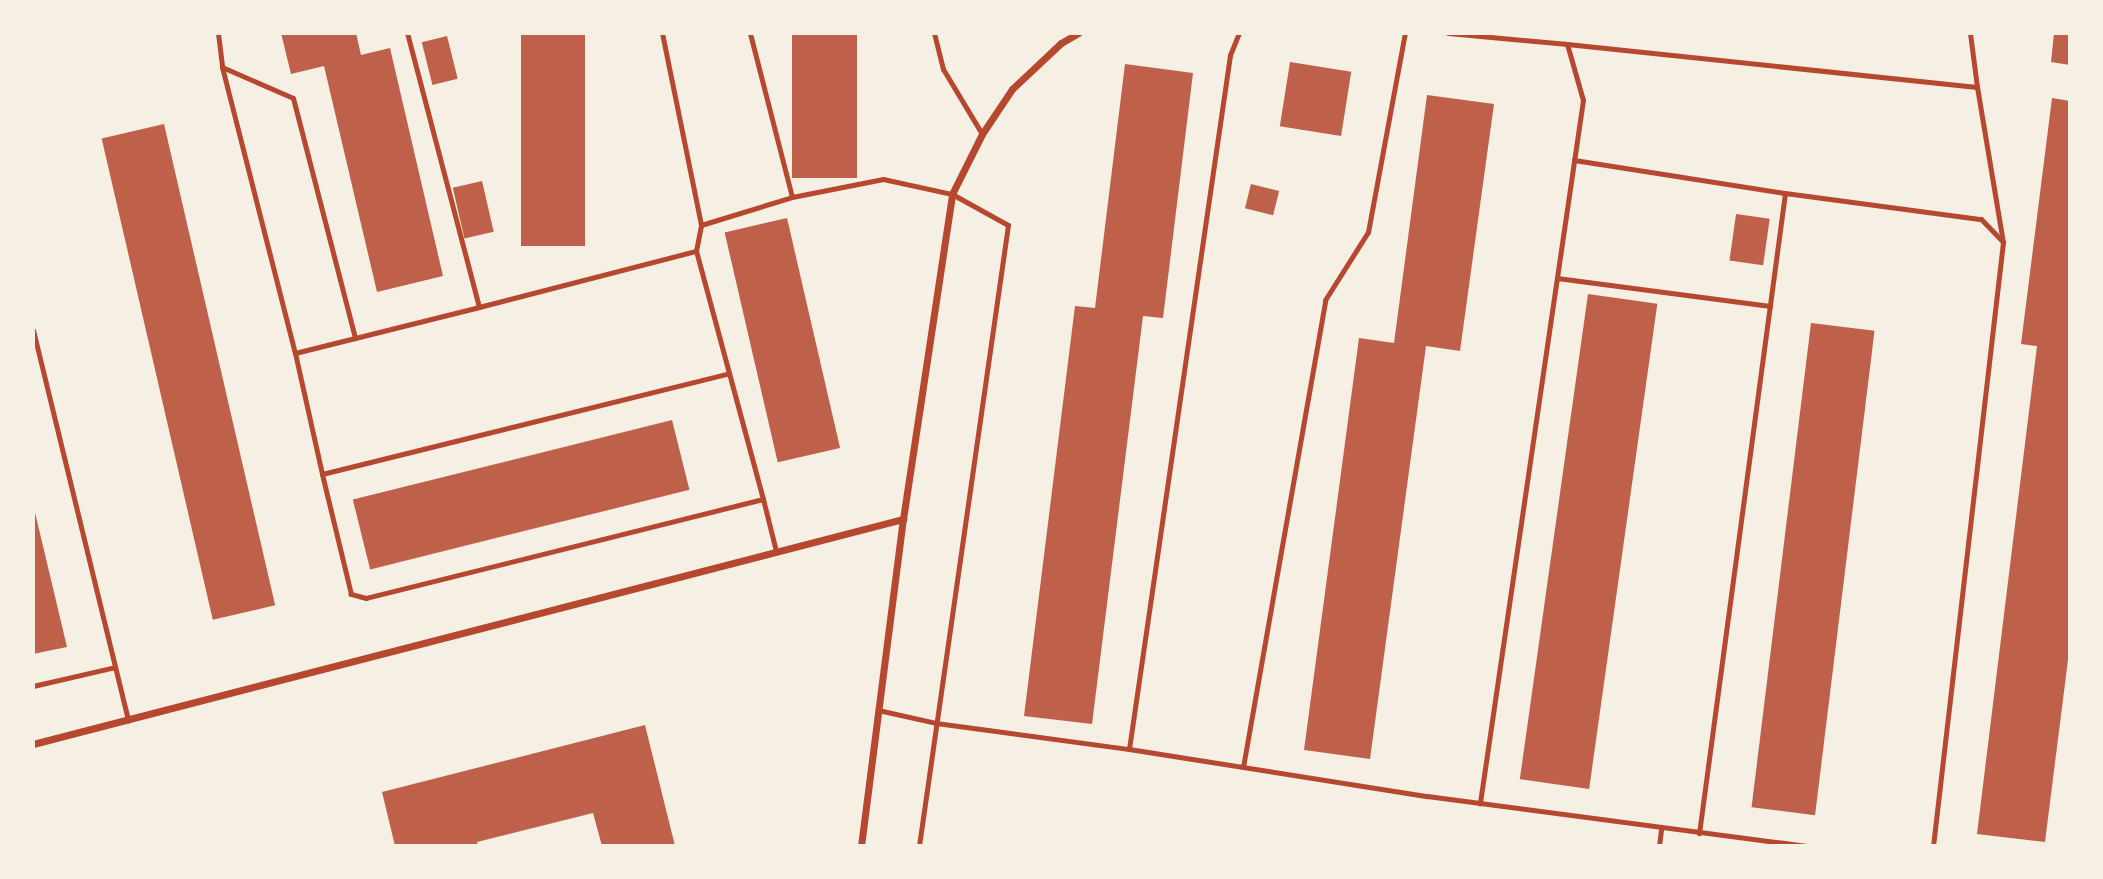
<!DOCTYPE html>
<style>
body{margin:0}
#map{position:relative;width:2103px;height:879px;overflow:hidden;background:#f6efe4;font-family:"Roboto Condensed",sans-serif}
div>[style]{position:absolute}
[style*='--x']{left:calc(var(--x)*1px);top:calc(var(--y)*1px);width:calc(var(--w)*1px);rotate:calc(var(--a)*1deg)}
.building>*{inset:0;background:#bf614a;transform-origin:0 0}
.service>*{height:5px;margin:-2.5px;padding:0 2.5px;transform-origin:2.5px;border-radius:2.5px;background:#b5482f}
.minor>*{height:7px;margin:-3.5px;padding:0 3.5px;transform-origin:3.5px;border-radius:3.5px;background:#b5482f}
span{translate:-50% -50%;white-space:nowrap;text-align:center;line-height:1.15;-webkit-text-stroke:7px #f6efe4;paint-order:stroke}
.frame{position:absolute;inset:0;border:35px solid #f6efe4;pointer-events:none}
</style>
<div id="map">
<div class="building">
<i style="clip-path:polygon(281px 33px,356px 33px,361px 55px,390px 48px,443px 276px,377px 292px,324px 66px,291px 74px)"></i>
<i style="left:521px;top:33px;width:64px;height:213px"></i>
<i style="left:792px;top:33px;width:65px;height:145px"></i>
<i style="clip-path:polygon(2054px 33px,2070px 33px,2070px 65px,2051px 62px)"></i>
<i style="left:447px;top:36px;width:44px;height:26px;rotate:76deg"></i>
<i style="left:1290px;top:62px;width:62px;height:65px;rotate:9deg"></i>
<i style="clip-path:polygon(1125px 64px,1193px 73px,1163px 318px,1143px 316px,1092px 724px,1024px 716px,1075px 306px,1095px 308px)"></i>
<i style="clip-path:polygon(1427px 95px,1494px 104px,1460px 351px,1426px 346px,1370px 759px,1304px 750px,1359px 338px,1394px 343px)"></i>
<i style="clip-path:polygon(2052px 98px,2070px 101px,2070px 644px,2045px 842px,1977px 834px,2037px 346px,2021px 344px)"></i>
<i style="left:164px;top:124px;width:494px;height:64px;rotate:77deg"></i>
<i style="left:482px;top:181px;width:52px;height:30px;rotate:77deg"></i>
<i style="left:1251px;top:184px;width:29px;height:25px;rotate:14deg"></i>
<i style="left:1736px;top:214px;width:34px;height:47px;rotate:8deg"></i>
<i style="left:787px;top:218px;width:236px;height:64px;rotate:77deg"></i>
<i style="left:1588px;top:294px;width:70px;height:490px;rotate:8deg"></i>
<i style="left:1811px;top:323px;width:64px;height:488px;rotate:7deg"></i>
<i style="left:672px;top:420px;width:72px;height:329px;rotate:76deg"></i>
<i style="clip-path:polygon(33px 504px,67px 647px,33px 654px)"></i>
<i style="clip-path:polygon(645px 725px,675px 846px,602px 846px,593px 813px,477px 842px,478px 846px,395px 846px,382px 792px)"></i>
</div>
<div class="service">
<i style="--x:218;--y:33;--w:34;--a:83"></i>
<i style="--x:222;--y:67;--w:295;--a:75.7"></i>
<i style="--x:295;--y:353;--w:124;--a:77.4"></i>
<i style="--x:662;--y:33;--w:196;--a:78.5"></i>
<i style="--x:934;--y:33;--w:37;--a:76"></i>
<i style="--x:943;--y:69;--w:76;--a:59"></i>
<i style="--x:1448;--y:33;--w:120;--a:5.3"></i>
<i style="--x:1567;--y:44;--w:58;--a:74.1"></i>
<i style="--x:1583;--y:100;--w:711;--a:98.34"></i>
<i style="--x:1567;--y:44;--w:412;--a:6"></i>
<i style="--x:1977;--y:87;--w:54;--a:-97.4"></i>
<i style="--x:222;--y:67;--w:77;--a:23.6"></i>
<i style="--x:293;--y:98;--w:248;--a:75.5"></i>
<i style="--x:1977;--y:87;--w:157;--a:80.5"></i>
<i style="--x:1574;--y:160;--w:214;--a:8.9"></i>
<i style="--x:1785;--y:193;--w:646;--a:97.65"></i>
<i style="--x:1785;--y:193;--w:198;--a:7.6"></i>
<i style="--x:1981;--y:219;--w:32;--a:46"></i>
<i style="--x:2003;--y:242;--w:608;--a:96.61"></i>
<i style="--x:792;--y:197;--w:93;--a:-11.2"></i>
<i style="--x:883;--y:179;--w:71;--a:12.3"></i>
<i style="--x:952;--y:194;--w:64;--a:29"></i>
<i style="--x:1008;--y:225;--w:627;--a:98.16"></i>
<i style="--x:1557;--y:278;--w:215;--a:7.5"></i>
<i style="--x:479;--y:307;--w:224;--a:-14.5"></i>
<i style="--x:33;--y:330;--w:402;--a:76.3"></i>
<i style="--x:295;--y:353;--w:190;--a:-14"></i>
<i style="--x:479;--y:307;--w:283;--a:-104.7"></i>
<i style="--x:729;--y:373;--w:126;--a:-105.1"></i>
<i style="--x:696;--y:251;--w:26;--a:-79"></i>
<i style="--x:701;--y:225;--w:95;--a:-17.1"></i>
<i style="--x:792;--y:197;--w:169;--a:-104.4"></i>
<i style="--x:763;--y:499;--w:409;--a:166"></i>
<i style="--x:366;--y:598;--w:16;--a:-165"></i>
<i style="--x:351;--y:594;--w:123;--a:-103.6"></i>
<i style="--x:322;--y:474;--w:419;--a:-13.9"></i>
<i style="--x:729;--y:373;--w:131;--a:74.9"></i>
<i style="--x:763;--y:499;--w:54;--a:76"></i>
<i style="--x:33;--y:686;--w:84;--a:-13"></i>
<i style="--x:878;--y:710;--w:59;--a:12.6"></i>
<i style="--x:936;--y:723;--w:195;--a:7.7"></i>
<i style="--x:1129;--y:749;--w:302;--a:9"></i>
<i style="--x:1427;--y:796;--w:385;--a:7.5"></i>
<i style="--x:1129;--y:749;--w:701;--a:-81.72"></i>
<i style="--x:1230;--y:55;--w:24;--a:-68"></i>
<i style="--x:1243;--y:767;--w:474;--a:-80"></i>
<i style="--x:1325;--y:300;--w:80;--a:-57.7"></i>
<i style="--x:1368;--y:232;--w:202;--a:-79.5"></i>
<i style="--x:1659;--y:846;--w:17;--a:-83"></i>
</div>
<div class="minor">
<i style="--x:33;--y:744;--w:899;--a:-14.5"></i>
<i style="--x:861;--y:846;--w:330;--a:-82.7"></i>
<i style="--x:903;--y:519;--w:329;--a:-81.4"></i>
<i style="--x:952;--y:194;--w:67;--a:-63.4"></i>
<i style="--x:982;--y:134;--w:54;--a:-56.3"></i>
<i style="--x:1012;--y:89;--w:67;--a:-43.2"></i>
<i style="--x:1061;--y:43;--w:20;--a:-30"></i>
</div>
<div class="frame"></div>
</div>
